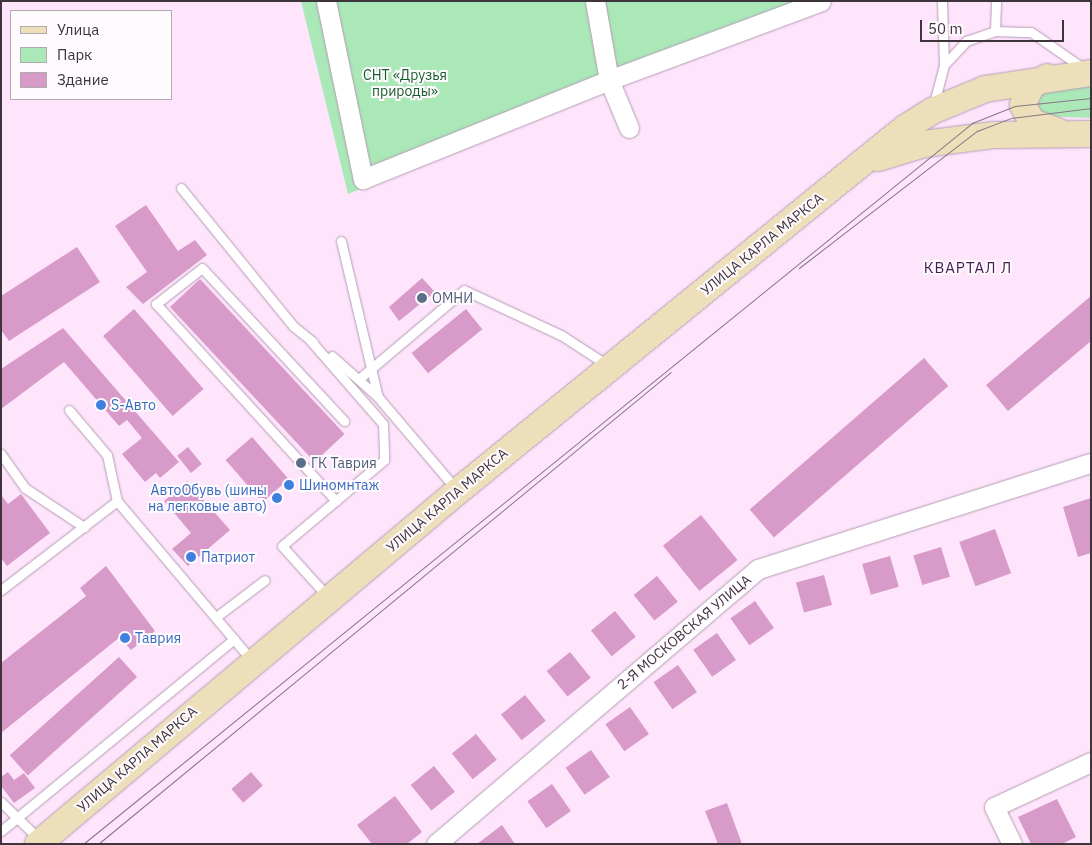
<!DOCTYPE html>
<meta charset="utf-8">
<style>
body{margin:0}
#map{position:relative;width:1092px;height:845px;overflow:hidden;background:#fee5fc;font-family:"IBM Plex Sans",sans-serif}
div>[style]{position:absolute}
[style*='--x']{left:calc(var(--x)*1px);top:calc(var(--y)*1px);width:calc(var(--w)*1px);rotate:calc(var(--a)*1deg)}
.green>*{inset:0;background:#aae8b8}
.building>*{inset:0;background:#d79ac9;transform-origin:0 0}
.roads{filter:drop-shadow(0 0 1px #b49db3) drop-shadow(0 0 1px #b49db3)}
.lane>*{height:9px;margin:-4.5px;padding:0 4.5px;transform-origin:4.5px;border-radius:4.5px;background:#fff}
.street>*{height:19px;margin:-9.5px;padding:0 9.5px;transform-origin:9.5px;border-radius:9.5px;background:#fff}
.secondary>*{height:26px;margin:-13px;padding:0 13px;transform-origin:13px;border-radius:13px;background:#eedfbb}
.tram>*{height:1px;margin:-0.5px;padding:0 0.5px;transform-origin:0.5px;border-radius:0.5px;background:#877785}
.dots>*{width:14px;height:14px;translate:-50% -50%;box-sizing:border-box;border:2px solid #fffafe;border-radius:50%}
span{translate:-50% -50%;white-space:nowrap;text-align:center;line-height:1.15;-webkit-text-stroke:4px #fffafe;paint-order:stroke}
.park-label{font-size:14px;color:#175d30}
.street-label{font-size:14px;color:#3d343c}
.service-label{font-size:14px;color:#4e5e75}
.left{translate:0 -50%;text-align:left}
.shop-label{font-size:14px;color:#366cbe}
.right{translate:-100% -50%;text-align:right}
.neighbourhood-label{font-size:15px;color:#452056;letter-spacing:1px}
.frame{position:absolute;inset:0;border:2px solid #3d343c;pointer-events:none}
.legend{position:absolute;left:10px;top:10px;width:162px;height:90px;box-sizing:border-box;background:#fffafe;border:1px solid #b1abb0;margin:0;padding:6px 9px;list-style:none;font-size:15px;color:#3d343c}
.legend li{display:flex;align-items:center;gap:10px;height:25px}
.legend b{width:25px;border:1px solid #b1abb0}
.scale{position:absolute;left:920px;top:20px;width:144px;height:22px;box-sizing:border-box;border:2px solid #3d343c;border-top:0;padding-left:6px;font-size:15px;line-height:18px;white-space:nowrap;color:#3d343c;-webkit-text-stroke:4px #fffafe;paint-order:stroke}
</style>
<div id="map">
<div class="green">
<i style="clip-path:polygon(301px 1px,825px 1px,348px 194px)"></i>
<i style="clip-path:polygon(1091px 84px,1091px 118px,1036px 116px,1037px 88px)"></i>
</div>
<div class="building">
<i style="clip-path:polygon(146px 205px,178px 251px,195px 240px,207px 255px,143px 304px,126px 287px,147px 272px,115px 226px)"></i>
<i style="clip-path:polygon(77px 247px,100px 282px,9px 341px,1px 330px,1px 296px)"></i>
<i style="clip-path:polygon(422px 278px,435px 292px,399px 321px,389px 307px)"></i>
<i style="left:200px;top:279px;width:212px;height:41px;rotate:47deg"></i>
<i style="clip-path:polygon(1091px 296px,1091px 341px,1008px 411px,986px 385px)"></i>
<i style="left:134px;top:309px;width:106px;height:41px;rotate:49deg"></i>
<i style="left:466px;top:309px;width:26px;height:70px;rotate:51deg"></i>
<i style="clip-path:polygon(63px 328px,179px 462px,160px 478px,156px 473px,145px 482px,122px 454px,142px 438px,127px 420px,119px 426px,64px 362px,1px 409px,1px 369px)"></i>
<i style="left:924px;top:358px;width:37px;height:231px;rotate:49deg"></i>
<i style="left:252px;top:437px;width:56px;height:35px;rotate:49deg"></i>
<i style="left:188px;top:447px;width:22px;height:14px;rotate:51deg"></i>
<i style="clip-path:polygon(187px 481px,230px 530px,188px 566px,172px 549px,191px 533px,164px 501px)"></i>
<i style="clip-path:polygon(21px 494px,50px 533px,7px 566px,1px 558px,1px 495px,8px 504px)"></i>
<i style="clip-path:polygon(1091px 498px,1091px 553px,1078px 557px,1063px 507px)"></i>
<i style="left:701px;top:515px;width:58px;height:49px;rotate:51deg"></i>
<i style="left:995px;top:529px;width:47px;height:38px;rotate:70deg"></i>
<i style="left:941px;top:547px;width:31px;height:29px;rotate:73deg"></i>
<i style="left:890px;top:556px;width:32px;height:29px;rotate:74deg"></i>
<i style="clip-path:polygon(106px 566px,155px 631px,131px 650px,120px 637px,1px 733px,1px 663px,86px 596px,80px 588px)"></i>
<i style="left:824px;top:575px;width:31px;height:29px;rotate:75deg"></i>
<i style="left:657px;top:576px;width:33px;height:30px;rotate:51deg"></i>
<i style="left:755px;top:601px;width:33px;height:30px;rotate:55deg"></i>
<i style="left:615px;top:611px;width:33px;height:31px;rotate:51deg"></i>
<i style="left:717px;top:633px;width:33px;height:29px;rotate:55deg"></i>
<i style="left:570px;top:652px;width:33px;height:30px;rotate:51deg"></i>
<i style="left:119px;top:657px;width:27px;height:147px;rotate:48deg"></i>
<i style="left:678px;top:665px;width:33px;height:30px;rotate:55deg"></i>
<i style="left:525px;top:695px;width:33px;height:31px;rotate:51deg"></i>
<i style="left:630px;top:707px;width:33px;height:30px;rotate:55deg"></i>
<i style="left:476px;top:734px;width:33px;height:31px;rotate:51deg"></i>
<i style="left:591px;top:750px;width:33px;height:31px;rotate:55deg"></i>
<i style="left:434px;top:766px;width:33px;height:30px;rotate:51deg"></i>
<i style="clip-path:polygon(8px 772px,14px 780px,24px 773px,35px 788px,14px 803px,1px 786px,1px 777px)"></i>
<i style="left:251px;top:772px;width:18px;height:26px;rotate:49deg"></i>
<i style="left:552px;top:784px;width:33px;height:30px;rotate:55deg"></i>
<i style="clip-path:polygon(395px 796px,422px 832px,407px 844px,372px 844px,357px 825px)"></i>
<i style="clip-path:polygon(1057px 799px,1076px 837px,1062px 844px,1031px 844px,1018px 817px)"></i>
<i style="clip-path:polygon(727px 803px,742px 844px,718px 844px,705px 811px)"></i>
<i style="clip-path:polygon(502px 825px,515px 844px,477px 844px)"></i>
</div>
<div class="roads">
<div class="lane">
<i style="--x:995;--y:31;--w:30;--a:-88"></i>
<i style="--x:944;--y:65;--w:33;--a:-47"></i>
<i style="--x:966;--y:41;--w:31;--a:-19"></i>
<i style="--x:995;--y:31;--w:36;--a:2"></i>
<i style="--x:1031;--y:32;--w:63;--a:34.7"></i>
<i style="--x:933;--y:107;--w:43;--a:-75.3"></i>
<i style="--x:944;--y:65;--w:64;--a:-91.8"></i>
<i style="--x:181;--y:188;--w:178;--a:50.9"></i>
<i style="--x:293;--y:326;--w:26;--a:39"></i>
<i style="--x:341;--y:241;--w:160;--a:76.7"></i>
<i style="--x:378;--y:397;--w:122;--a:49.7"></i>
<i style="--x:310;--y:340;--w:111;--a:49"></i>
<i style="--x:383;--y:424;--w:36;--a:88"></i>
<i style="--x:384;--y:460;--w:133;--a:139.9"></i>
<i style="--x:282;--y:546;--w:70;--a:47.9"></i>
<i style="--x:332;--y:356;--w:62;--a:41.7"></i>
<i style="--x:360;--y:378;--w:136;--a:-40.2"></i>
<i style="--x:464;--y:290;--w:107;--a:24.9"></i>
<i style="--x:561;--y:335;--w:57;--a:32.9"></i>
<i style="--x:69;--y:410;--w:59;--a:49.8"></i>
<i style="--x:107;--y:455;--w:47;--a:77.7"></i>
<i style="--x:1;--y:454;--w:42;--a:54.8"></i>
<i style="--x:25;--y:488;--w:71;--a:33.5"></i>
<i style="--x:336;--y:501;--w:267;--a:-132.4"></i>
<i style="--x:156;--y:304;--w:58;--a:-38"></i>
<i style="--x:202;--y:268;--w:209;--a:47.1"></i>
<i style="--x:1;--y:590;--w:146;--a:-37.5"></i>
<i style="--x:117;--y:501;--w:209;--a:49.8"></i>
<i style="--x:216;--y:617;--w:61;--a:-37.1"></i>
<i style="--x:1;--y:802;--w:54;--a:44.3"></i>
<i style="--x:1;--y:831;--w:302;--a:-39.5"></i>
</div>
<div class="street">
<i style="--x:326;--y:1;--w:182;--a:78.3"></i>
<i style="--x:363;--y:179;--w:265;--a:-21.9"></i>
<i style="--x:609;--y:80;--w:226;--a:-20.4"></i>
<i style="--x:595;--y:1;--w:80;--a:80"></i>
<i style="--x:609;--y:80;--w:52;--a:67.4"></i>
<i style="--x:436;--y:844;--w:423;--a:-40.5"></i>
<i style="--x:758;--y:569;--w:349;--a:-17.7"></i>
<i style="--x:1012;--y:844;--w:41;--a:-115.9"></i>
<i style="--x:994;--y:807;--w:107;--a:-24.9"></i>
</div>
<div class="secondary">
<i style="--x:1047;--y:77;--w:18;--a:151"></i>
<i style="--x:1031;--y:86;--w:21;--a:113"></i>
<i style="--x:1023;--y:105;--w:19;--a:62"></i>
<i style="--x:1032;--y:122;--w:27;--a:20"></i>
<i style="--x:878;--y:158;--w:48;--a:-16.9"></i>
<i style="--x:924;--y:144;--w:71;--a:-7.3"></i>
<i style="--x:994;--y:135;--w:97;--a:-0.6"></i>
<i style="--x:38;--y:844;--w:549;--a:-40.05"></i>
<i style="--x:458;--y:491;--w:576;--a:-39.08"></i>
<i style="--x:905;--y:128;--w:32;--a:-32"></i>
<i style="--x:932;--y:111;--w:57;--a:-22.5"></i>
<i style="--x:985;--y:89;--w:107;--a:-8.6"></i>
</div>
</div>
<div class="tram">
<i style="--x:799;--y:268;--w:225;--a:-37.6"></i>
<i style="--x:977;--y:131;--w:36;--a:-21"></i>
<i style="--x:1011;--y:118;--w:81;--a:-7.1"></i>
<i style="--x:83;--y:844;--w:1145;--a:-39.04"></i>
<i style="--x:972;--y:123;--w:46;--a:-21.6"></i>
<i style="--x:1015;--y:106;--w:76;--a:-6"></i>
<i style="--x:98;--y:844;--w:742;--a:-39.48"></i>
</div>
<div class="dots">
<i style="left:422px;top:298px;background:#5c6f8a"></i>
<i style="left:101px;top:405px;background:#3f7fe0"></i>
<i style="left:301px;top:463px;background:#5c6f8a"></i>
<i style="left:289px;top:485px;background:#3f7fe0"></i>
<i style="left:277px;top:498px;background:#3f7fe0"></i>
<i style="left:191px;top:557px;background:#3f7fe0"></i>
<i style="left:125px;top:638px;background:#3f7fe0"></i>
</div>
<div class="park-label">
<span style="left:405px;top:83px">СНТ «Друзья<br>природы»</span>
</div>
<div class="street-label">
<span style="left:762px;top:244px;rotate:-39deg">УЛИЦА КАРЛА МАРКСА</span>
<span style="left:447px;top:500px;rotate:-40deg">УЛИЦА КАРЛА МАРКСА</span>
<span style="left:684px;top:632px;rotate:-40deg">2-Я МОСКОВСКАЯ УЛИЦА</span>
<span style="left:137px;top:759px;rotate:-41deg">УЛИЦА КАРЛА МАРКСА</span>
</div>
<div class="service-label">
<span class="left" style="left:432px;top:298px">ОМНИ</span>
<span class="left" style="left:311px;top:463px">ГК Таврия</span>
</div>
<div class="shop-label">
<span class="left" style="left:111px;top:405px">S-Авто</span>
<span class="left" style="left:299px;top:485px">Шиномнтаж</span>
<span class="right" style="left:267px;top:498px">АвтоОбувь (шины<br>на легковые авто)</span>
<span class="left" style="left:201px;top:557px">Патриот</span>
<span class="left" style="left:135px;top:638px">Таврия</span>
</div>
<div class="neighbourhood-label">
<span style="left:968px;top:268px">КВАРТАЛ Л</span>
</div>
<div class="frame"></div>
<ul class="legend">
<li><b style="height:6px;background:#eedfbb"></b>Улица</li>
<li><b style="height:14px;background:#aae8b8"></b>Парк</li>
<li><b style="height:14px;background:#d79ac9"></b>Здание</li>
</ul>
<div class="scale">50 m</div>
</div>
